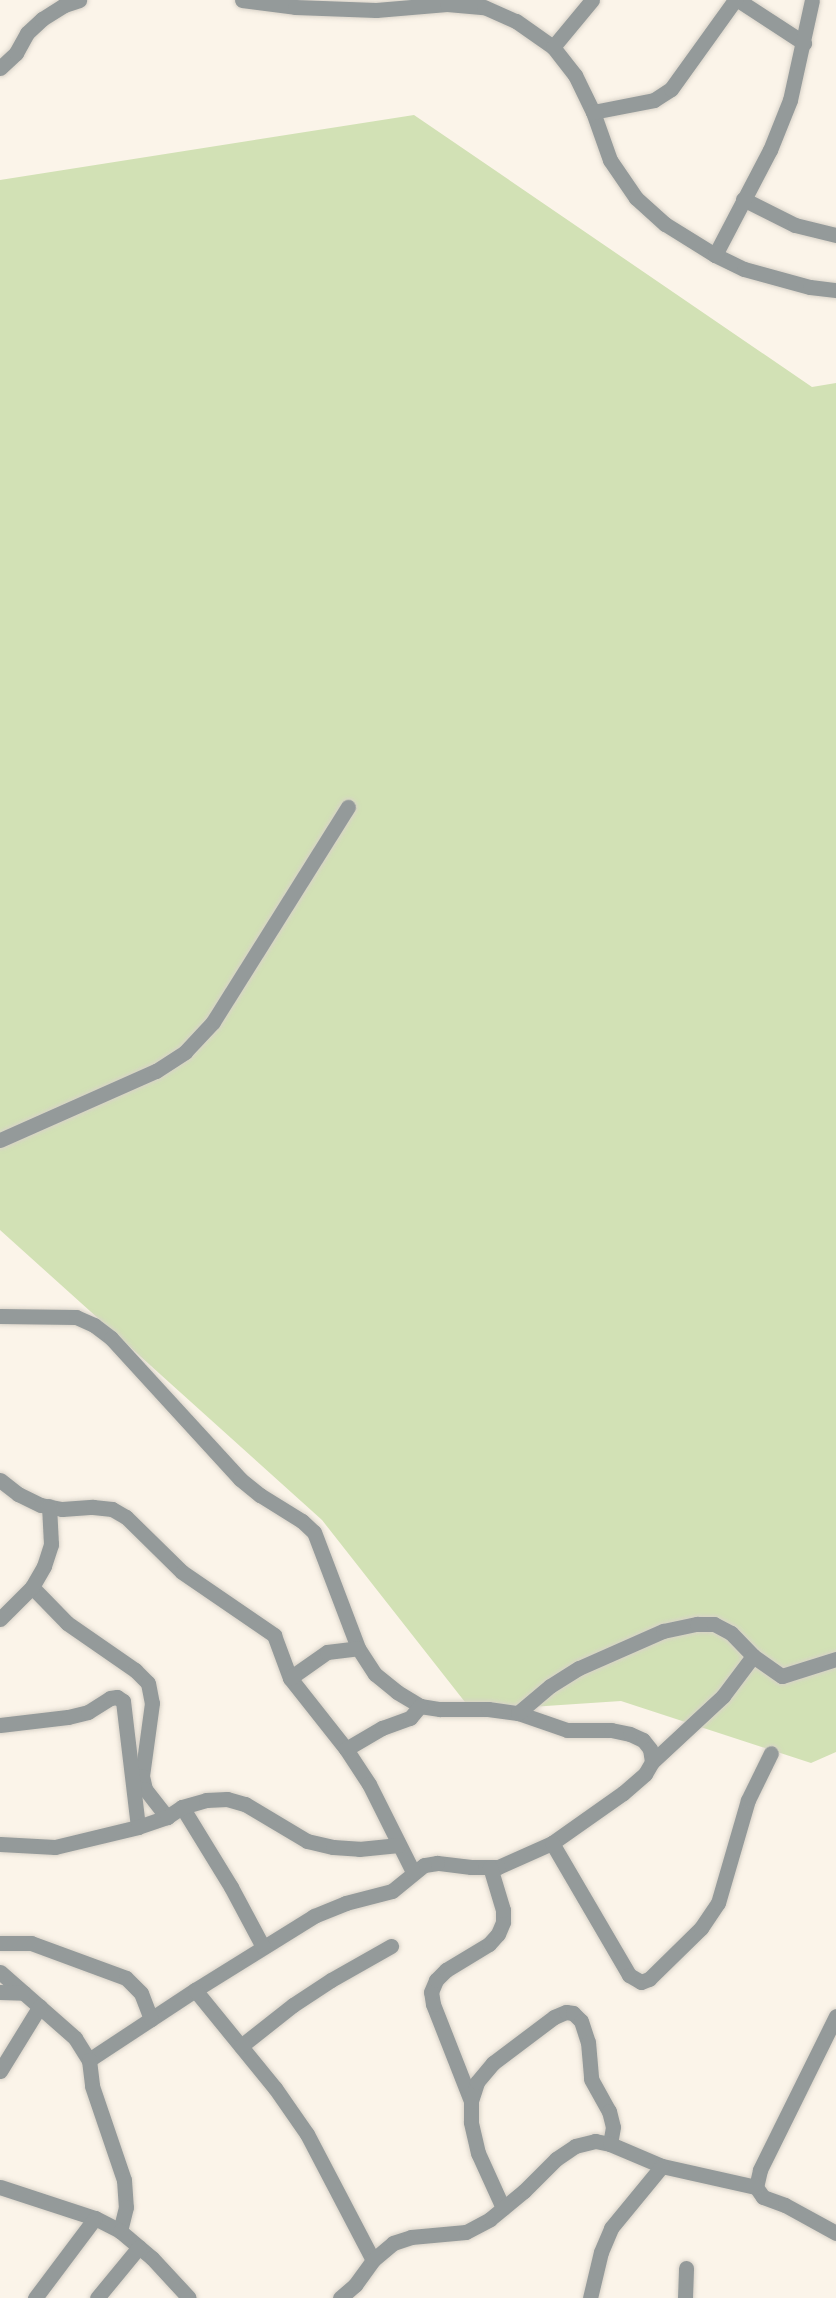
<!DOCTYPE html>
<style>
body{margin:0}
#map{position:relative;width:836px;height:2298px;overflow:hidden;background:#fbf4e9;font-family:Overpass,sans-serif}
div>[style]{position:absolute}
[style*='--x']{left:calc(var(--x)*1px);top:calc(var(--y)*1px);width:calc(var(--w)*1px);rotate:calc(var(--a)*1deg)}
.green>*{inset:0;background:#d2e1b5}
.roads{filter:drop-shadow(0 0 2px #d8d2c8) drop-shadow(0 0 2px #d8d2c8)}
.minor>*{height:15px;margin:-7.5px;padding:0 7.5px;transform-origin:7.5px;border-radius:7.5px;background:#949a9a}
span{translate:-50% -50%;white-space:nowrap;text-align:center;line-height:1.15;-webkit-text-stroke:6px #fbf4e9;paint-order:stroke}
</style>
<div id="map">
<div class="green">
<i style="clip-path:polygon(414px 115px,812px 387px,836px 383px,836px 1752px,811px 1763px,621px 1701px,472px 1711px,322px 1520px,0 1230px,0 180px)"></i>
</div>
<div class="roads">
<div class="minor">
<i style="--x:242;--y:0;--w:53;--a:7.5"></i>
<i style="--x:295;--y:7;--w:81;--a:2.1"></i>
<i style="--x:376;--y:10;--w:71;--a:-4.8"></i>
<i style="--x:447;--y:4;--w:37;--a:5"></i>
<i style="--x:484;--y:7;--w:35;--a:24"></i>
<i style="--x:516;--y:21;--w:45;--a:35.1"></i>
<i style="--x:553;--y:47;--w:36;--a:52"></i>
<i style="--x:575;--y:75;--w:41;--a:64.1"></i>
<i style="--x:593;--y:112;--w:51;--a:70.5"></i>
<i style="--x:610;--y:160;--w:46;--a:55.6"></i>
<i style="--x:636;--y:198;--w:39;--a:42"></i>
<i style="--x:665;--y:224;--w:59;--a:31.8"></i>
<i style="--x:715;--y:255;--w:32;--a:26"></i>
<i style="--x:744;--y:269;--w:68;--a:15.3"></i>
<i style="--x:810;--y:287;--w:26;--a:7"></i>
<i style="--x:738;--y:0;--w:79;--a:33.1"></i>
<i style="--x:553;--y:47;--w:61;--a:-50.3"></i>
<i style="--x:0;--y:68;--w:22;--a:-43"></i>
<i style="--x:16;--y:53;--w:23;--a:-61"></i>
<i style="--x:27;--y:33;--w:21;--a:-43"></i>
<i style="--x:42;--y:19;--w:26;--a:-32"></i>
<i style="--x:64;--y:5;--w:16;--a:-18"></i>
<i style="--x:593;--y:112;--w:62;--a:-11.1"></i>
<i style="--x:654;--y:100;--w:20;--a:-33"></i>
<i style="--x:671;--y:89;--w:110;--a:-54.3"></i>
<i style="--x:743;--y:199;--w:58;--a:26.6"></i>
<i style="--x:795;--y:225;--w:42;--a:13.7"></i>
<i style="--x:715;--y:255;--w:119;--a:-62.4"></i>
<i style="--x:770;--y:150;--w:54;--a:-68.2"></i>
<i style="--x:790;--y:100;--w:102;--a:-77.6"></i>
<i style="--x:0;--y:1140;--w:171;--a:-23.9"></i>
<i style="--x:156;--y:1071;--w:35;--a:-33"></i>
<i style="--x:185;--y:1052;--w:41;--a:-47"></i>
<i style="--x:213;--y:1022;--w:254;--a:-57.9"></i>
<i style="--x:0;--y:1316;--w:76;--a:0.8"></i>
<i style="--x:76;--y:1317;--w:20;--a:24"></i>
<i style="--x:94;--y:1325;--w:21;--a:37"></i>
<i style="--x:111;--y:1338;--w:191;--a:47.5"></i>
<i style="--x:240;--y:1479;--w:26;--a:39"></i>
<i style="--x:260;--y:1495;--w:49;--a:31.8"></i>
<i style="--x:302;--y:1521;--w:16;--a:43"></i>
<i style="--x:314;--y:1532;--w:124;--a:69.2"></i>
<i style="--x:358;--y:1648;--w:31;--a:57"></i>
<i style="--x:375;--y:1674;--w:28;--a:39"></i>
<i style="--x:397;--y:1692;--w:27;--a:31"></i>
<i style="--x:420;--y:1706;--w:20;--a:9"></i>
<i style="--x:440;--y:1709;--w:48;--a:0"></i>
<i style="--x:488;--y:1709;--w:30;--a:8"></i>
<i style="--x:518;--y:1713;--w:52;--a:19.1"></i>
<i style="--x:567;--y:1730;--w:44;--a:0"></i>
<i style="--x:611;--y:1730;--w:19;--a:12"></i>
<i style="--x:630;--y:1734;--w:14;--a:25"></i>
<i style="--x:643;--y:1740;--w:11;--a:52"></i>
<i style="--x:650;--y:1749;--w:13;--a:81"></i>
<i style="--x:652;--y:1762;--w:14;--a:120"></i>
<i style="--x:645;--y:1774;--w:29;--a:139"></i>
<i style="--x:623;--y:1793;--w:87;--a:144.8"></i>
<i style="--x:552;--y:1843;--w:59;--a:156"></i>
<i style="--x:498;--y:1867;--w:27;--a:180"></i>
<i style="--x:471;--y:1867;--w:34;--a:-173"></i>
<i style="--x:437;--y:1863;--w:13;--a:171"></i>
<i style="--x:424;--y:1865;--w:41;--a:140.9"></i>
<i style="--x:392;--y:1891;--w:48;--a:165.4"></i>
<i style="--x:346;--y:1903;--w:35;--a:158"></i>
<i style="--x:314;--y:1916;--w:140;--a:148.1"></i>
<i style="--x:195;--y:1990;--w:127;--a:146.6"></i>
<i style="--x:0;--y:1480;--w:23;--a:38"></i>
<i style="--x:18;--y:1494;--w:25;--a:26"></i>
<i style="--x:41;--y:1505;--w:21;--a:11"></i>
<i style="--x:62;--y:1509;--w:31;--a:-4"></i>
<i style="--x:93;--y:1507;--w:19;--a:6"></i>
<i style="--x:112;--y:1509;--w:16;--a:30"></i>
<i style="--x:126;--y:1517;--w:78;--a:44.5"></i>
<i style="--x:182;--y:1572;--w:112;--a:34.4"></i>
<i style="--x:274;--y:1635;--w:46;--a:69.6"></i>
<i style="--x:290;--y:1678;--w:90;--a:51.7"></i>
<i style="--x:346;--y:1749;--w:42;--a:56.7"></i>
<i style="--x:369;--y:1784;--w:98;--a:63.4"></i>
<i style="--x:32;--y:1587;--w:50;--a:45.8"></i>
<i style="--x:67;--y:1623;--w:83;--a:34.7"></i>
<i style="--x:135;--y:1670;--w:18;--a:45"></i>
<i style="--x:148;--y:1683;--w:20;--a:79"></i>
<i style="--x:152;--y:1703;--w:74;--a:97.8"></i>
<i style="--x:142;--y:1776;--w:13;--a:77"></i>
<i style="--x:145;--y:1789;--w:36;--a:52"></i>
<i style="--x:0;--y:1619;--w:45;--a:-45"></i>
<i style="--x:32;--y:1587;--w:24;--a:-60"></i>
<i style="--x:44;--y:1566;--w:23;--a:-72"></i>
<i style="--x:51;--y:1544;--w:38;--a:-93"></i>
<i style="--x:290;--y:1678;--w:45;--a:-35.1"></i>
<i style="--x:327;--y:1652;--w:31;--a:-7"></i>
<i style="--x:518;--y:1713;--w:42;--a:-40.2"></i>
<i style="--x:550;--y:1686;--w:34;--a:-32"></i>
<i style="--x:579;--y:1668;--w:92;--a:-23.8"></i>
<i style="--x:663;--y:1631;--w:35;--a:-12"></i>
<i style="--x:697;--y:1624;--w:17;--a:0"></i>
<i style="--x:714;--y:1624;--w:19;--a:28"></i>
<i style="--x:731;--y:1633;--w:32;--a:46"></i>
<i style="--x:753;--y:1656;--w:35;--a:35"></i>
<i style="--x:782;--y:1676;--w:57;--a:-17.5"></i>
<i style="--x:0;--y:1725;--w:68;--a:-6.7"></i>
<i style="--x:68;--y:1717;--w:21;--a:-14"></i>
<i style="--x:88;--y:1712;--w:26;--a:-32"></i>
<i style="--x:110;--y:1698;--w:7;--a:-8"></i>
<i style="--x:117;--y:1697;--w:7;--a:34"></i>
<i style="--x:123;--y:1701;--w:127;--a:83.2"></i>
<i style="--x:346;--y:1749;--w:42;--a:-30.3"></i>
<i style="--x:382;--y:1728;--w:30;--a:-20"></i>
<i style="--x:410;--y:1718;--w:16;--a:-50"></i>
<i style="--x:652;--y:1762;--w:97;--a:-42.9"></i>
<i style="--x:723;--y:1696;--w:50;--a:-53.1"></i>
<i style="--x:182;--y:1807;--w:94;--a:58.5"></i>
<i style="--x:231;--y:1887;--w:68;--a:61.9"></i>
<i style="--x:552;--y:1843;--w:153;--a:59.7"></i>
<i style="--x:629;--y:1975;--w:14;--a:30"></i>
<i style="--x:641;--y:1982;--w:9;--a:-21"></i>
<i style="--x:649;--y:1979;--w:73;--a:-44.4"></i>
<i style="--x:701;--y:1928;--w:30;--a:-56"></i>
<i style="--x:718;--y:1903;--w:107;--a:-73.8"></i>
<i style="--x:748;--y:1800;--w:52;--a:-63.9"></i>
<i style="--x:0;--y:1844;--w:55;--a:3.1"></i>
<i style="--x:55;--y:1847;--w:85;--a:-13.5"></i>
<i style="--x:138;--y:1827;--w:31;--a:-19"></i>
<i style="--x:167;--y:1817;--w:18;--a:-34"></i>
<i style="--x:182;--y:1807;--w:25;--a:-16"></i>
<i style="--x:206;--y:1800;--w:21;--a:-3"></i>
<i style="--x:227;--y:1799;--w:19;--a:16"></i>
<i style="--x:245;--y:1804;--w:72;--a:30.8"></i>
<i style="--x:307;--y:1841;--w:27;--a:13"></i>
<i style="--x:333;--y:1847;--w:26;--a:4"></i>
<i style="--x:359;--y:1849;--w:40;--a:-5.7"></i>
<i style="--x:0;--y:1943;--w:31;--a:0"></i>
<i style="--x:31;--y:1943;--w:101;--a:20.2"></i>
<i style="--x:126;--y:1978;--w:21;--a:45"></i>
<i style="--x:141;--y:1993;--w:28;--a:69"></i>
<i style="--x:0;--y:1972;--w:100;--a:41.3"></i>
<i style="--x:75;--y:2038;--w:26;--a:58"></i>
<i style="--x:89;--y:2060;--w:26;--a:83"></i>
<i style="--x:92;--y:2086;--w:99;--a:71.2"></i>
<i style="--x:124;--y:2180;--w:27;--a:86"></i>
<i style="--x:126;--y:2207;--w:25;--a:104"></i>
<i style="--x:195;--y:1990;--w:127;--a:50.8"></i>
<i style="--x:275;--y:2088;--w:56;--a:55.2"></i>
<i style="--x:307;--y:2134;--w:142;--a:62.4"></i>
<i style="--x:0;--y:1992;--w:24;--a:2"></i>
<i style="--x:836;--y:2016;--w:172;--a:116.3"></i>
<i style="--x:760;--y:2170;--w:17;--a:103"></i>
<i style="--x:756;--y:2187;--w:12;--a:55"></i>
<i style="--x:763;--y:2197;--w:23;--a:20"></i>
<i style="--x:785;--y:2205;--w:58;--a:28.8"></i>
<i style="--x:241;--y:2046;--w:66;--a:-38.3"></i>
<i style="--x:293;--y:2005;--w:45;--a:-33.3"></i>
<i style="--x:331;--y:1980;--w:69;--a:-29.5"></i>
<i style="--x:0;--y:2071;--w:76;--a:-58.4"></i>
<i style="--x:471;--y:2101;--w:104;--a:-111.4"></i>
<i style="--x:433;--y:2004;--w:12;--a:-99"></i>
<i style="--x:431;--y:1992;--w:13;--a:-67"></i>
<i style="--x:436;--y:1980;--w:14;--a:-45"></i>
<i style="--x:446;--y:1970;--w:50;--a:-31.2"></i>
<i style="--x:489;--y:1944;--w:13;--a:-48"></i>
<i style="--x:498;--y:1934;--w:13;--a:-67"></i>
<i style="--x:503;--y:1922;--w:12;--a:-90"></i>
<i style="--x:503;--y:1910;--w:45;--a:-106.8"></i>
<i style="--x:0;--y:2187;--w:100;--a:18.1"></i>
<i style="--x:95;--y:2218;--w:28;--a:27"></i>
<i style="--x:120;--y:2231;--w:42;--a:40.2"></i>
<i style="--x:152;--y:2258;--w:54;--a:47.2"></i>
<i style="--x:503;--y:2208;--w:60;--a:-114.4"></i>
<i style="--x:478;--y:2153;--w:32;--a:-103"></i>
<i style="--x:471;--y:2122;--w:21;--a:-90"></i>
<i style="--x:471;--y:2101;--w:20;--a:-72"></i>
<i style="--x:477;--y:2082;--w:25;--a:-50"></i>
<i style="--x:493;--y:2063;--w:76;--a:-37"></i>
<i style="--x:554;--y:2017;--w:13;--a:-23"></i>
<i style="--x:566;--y:2012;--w:7;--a:8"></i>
<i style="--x:573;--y:2013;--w:11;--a:45"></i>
<i style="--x:581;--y:2021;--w:22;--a:72"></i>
<i style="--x:588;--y:2042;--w:37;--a:85"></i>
<i style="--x:591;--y:2079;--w:37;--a:61"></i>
<i style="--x:609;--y:2111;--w:16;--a:76"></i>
<i style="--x:613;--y:2127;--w:17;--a:100"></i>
<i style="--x:35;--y:2298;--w:100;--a:-53.1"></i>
<i style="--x:97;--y:2298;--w:66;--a:-50.5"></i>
<i style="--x:340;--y:2298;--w:20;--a:-41"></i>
<i style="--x:355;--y:2285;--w:31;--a:-54"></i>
<i style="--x:373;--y:2260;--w:26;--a:-40"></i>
<i style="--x:393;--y:2243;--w:19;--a:-18"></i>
<i style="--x:411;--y:2237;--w:55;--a:-5.2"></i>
<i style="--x:466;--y:2232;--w:27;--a:-28"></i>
<i style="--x:490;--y:2219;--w:44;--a:-39.5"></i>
<i style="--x:524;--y:2191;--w:45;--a:-45"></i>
<i style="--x:556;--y:2159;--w:23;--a:-34"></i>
<i style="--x:575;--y:2146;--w:21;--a:-14"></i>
<i style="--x:595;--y:2141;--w:15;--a:11"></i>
<i style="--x:610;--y:2144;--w:56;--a:22.9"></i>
<i style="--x:662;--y:2166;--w:96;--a:12.6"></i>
<i style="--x:590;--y:2298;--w:47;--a:-76.6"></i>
<i style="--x:601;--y:2252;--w:26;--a:-67"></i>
<i style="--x:611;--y:2228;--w:80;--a:-50.6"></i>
<i style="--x:685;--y:2298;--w:30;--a:-88"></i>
</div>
</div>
</div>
